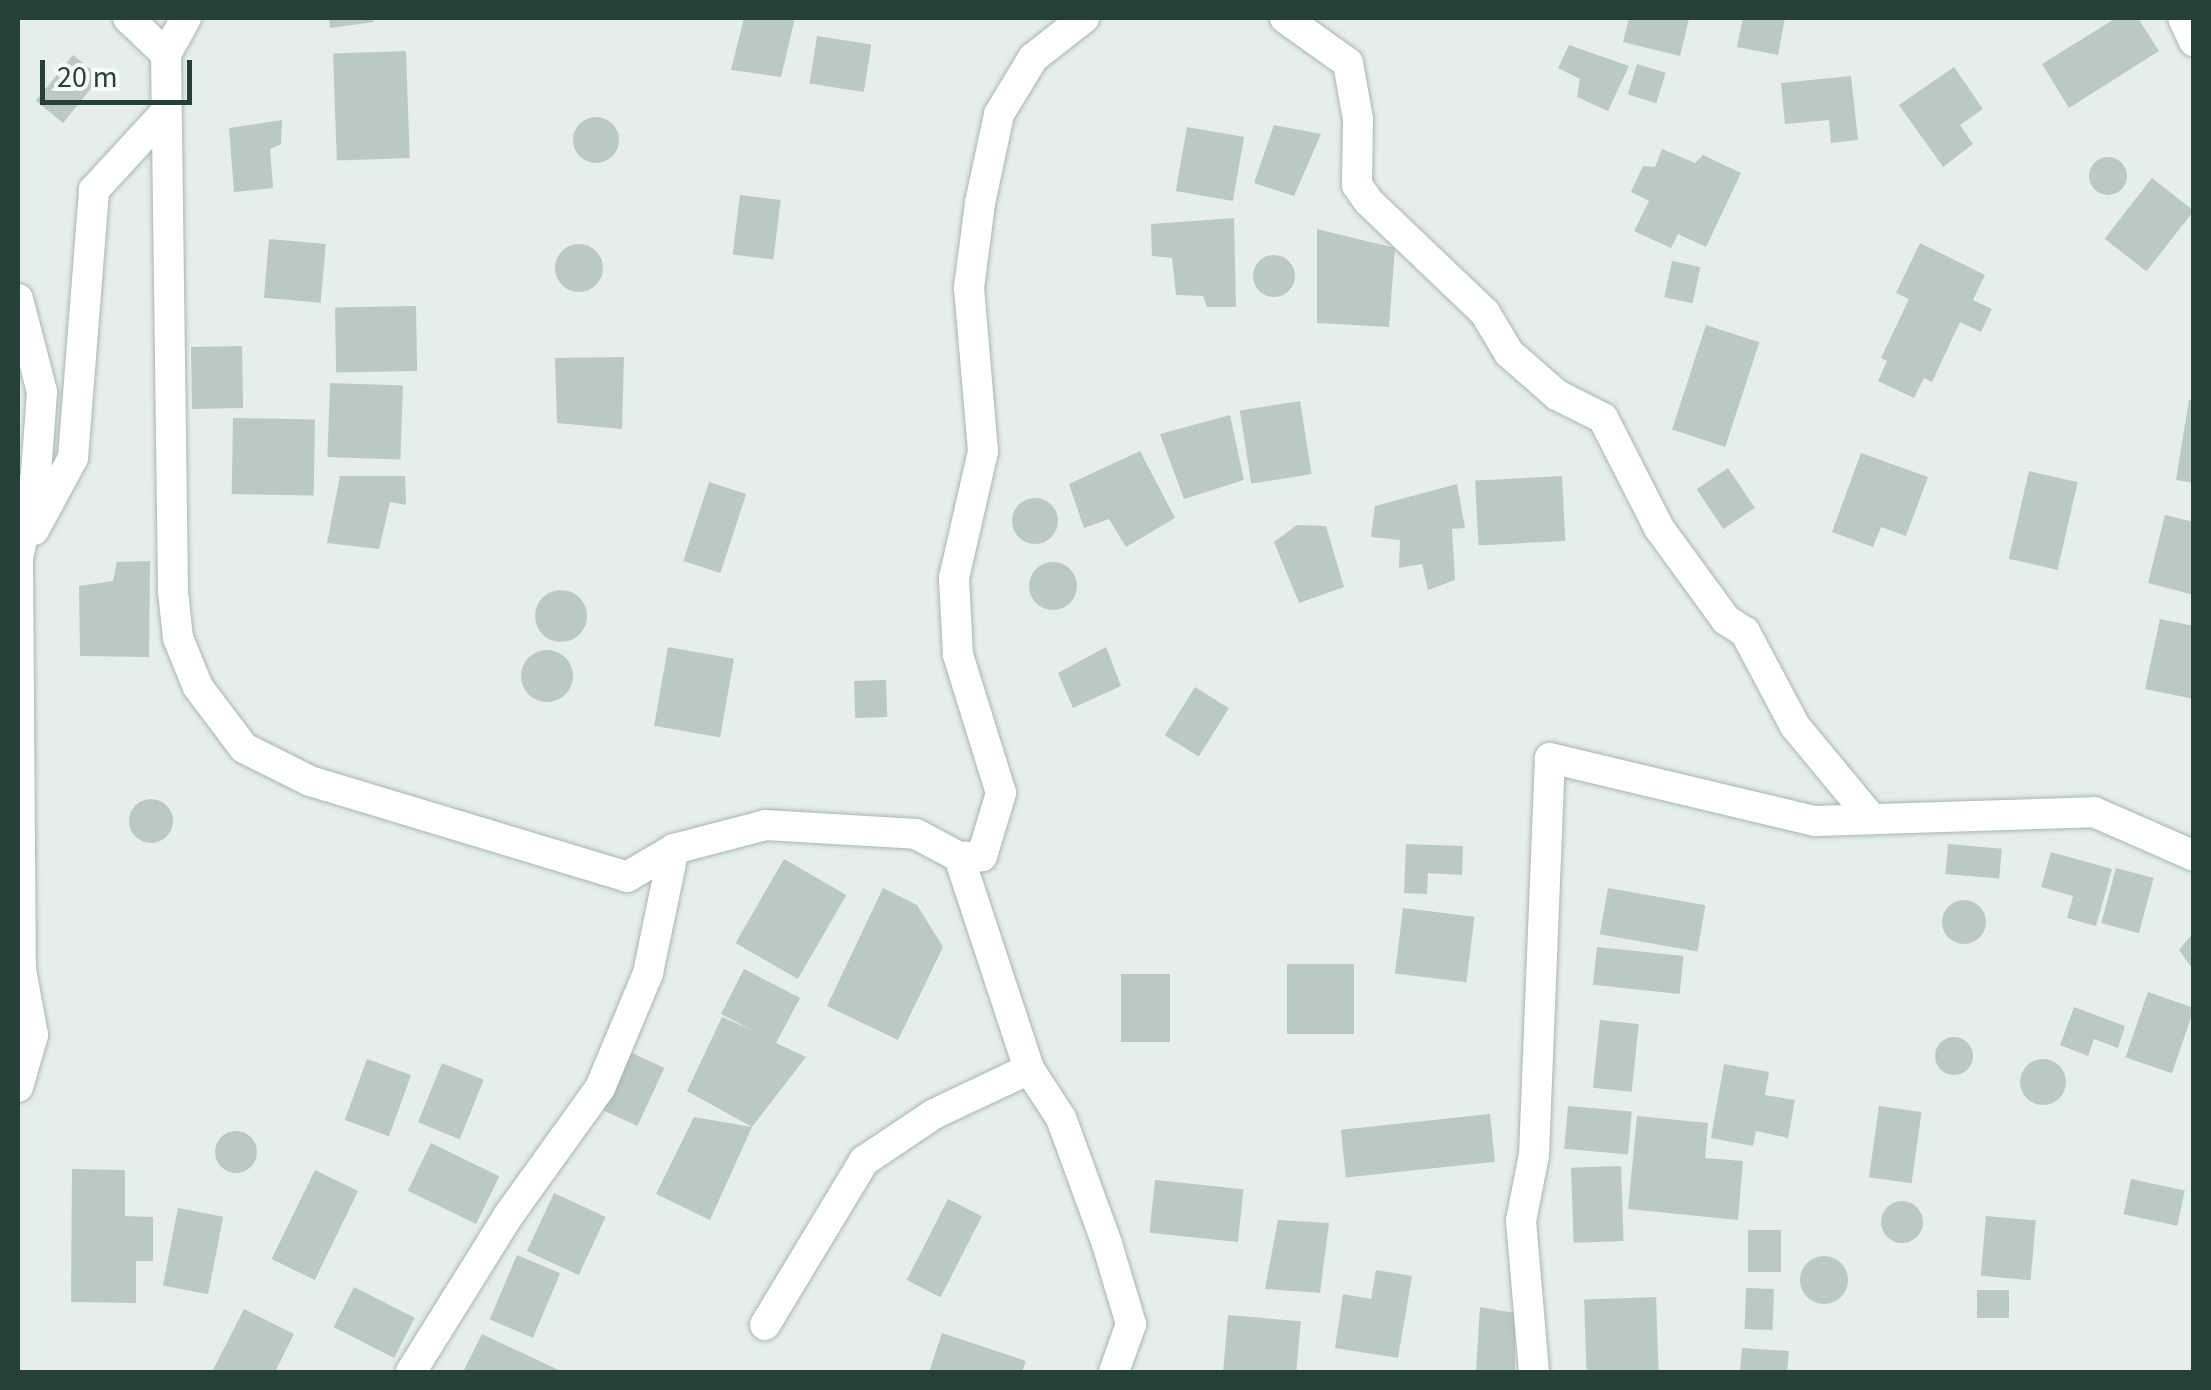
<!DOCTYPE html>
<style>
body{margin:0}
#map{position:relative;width:2211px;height:1390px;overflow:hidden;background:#e5eeea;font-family:"Source Sans 3",sans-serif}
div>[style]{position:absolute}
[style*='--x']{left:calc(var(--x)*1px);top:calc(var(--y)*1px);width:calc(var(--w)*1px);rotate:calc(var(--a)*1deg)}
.building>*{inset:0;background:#bbc9c3;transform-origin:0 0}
.round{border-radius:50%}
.roads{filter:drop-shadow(0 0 2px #a8b6b1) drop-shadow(0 0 2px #a8b6b1)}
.minor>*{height:30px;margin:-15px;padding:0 15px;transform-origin:15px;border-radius:15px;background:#fff}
span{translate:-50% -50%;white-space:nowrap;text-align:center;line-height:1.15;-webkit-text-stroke:10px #f6faf8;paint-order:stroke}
.frame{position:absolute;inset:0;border:20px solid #254037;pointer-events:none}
.scale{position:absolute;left:40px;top:60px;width:152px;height:45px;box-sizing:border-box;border:5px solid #254037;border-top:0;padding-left:12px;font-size:30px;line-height:35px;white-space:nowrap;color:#254037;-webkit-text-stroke:8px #f6faf8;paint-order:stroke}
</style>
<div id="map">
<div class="building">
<i style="clip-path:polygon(329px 18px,373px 18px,374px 22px,330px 28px)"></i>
<i style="clip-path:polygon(744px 18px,795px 18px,781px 77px,731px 70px)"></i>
<i style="clip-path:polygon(1629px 18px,1689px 19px,1680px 56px,1623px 42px)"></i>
<i style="clip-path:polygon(1743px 18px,1785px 18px,1778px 55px,1737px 47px)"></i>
<i style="clip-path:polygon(2116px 18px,2138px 18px,2159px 51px,2069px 108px,2042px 64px)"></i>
<i style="left:817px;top:36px;width:55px;height:48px;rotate:9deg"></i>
<i style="clip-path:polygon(1569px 45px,1629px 66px,1608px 111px,1577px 97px,1580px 79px,1558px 68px)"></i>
<i style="left:406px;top:51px;width:107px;height:73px;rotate:88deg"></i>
<i style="left:73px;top:55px;width:35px;height:59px;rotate:39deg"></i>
<i style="left:1637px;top:64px;width:30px;height:32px;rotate:17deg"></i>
<i style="clip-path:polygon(1954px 67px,1983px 109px,1960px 125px,1973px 144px,1943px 167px,1899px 105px)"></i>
<i style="clip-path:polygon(1851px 76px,1858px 140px,1831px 143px,1829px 120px,1785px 124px,1781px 83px)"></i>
<i class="round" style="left:573px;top:117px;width:46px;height:46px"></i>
<i style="clip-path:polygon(282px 120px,281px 144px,270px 149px,273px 188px,234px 192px,229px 128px)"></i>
<i style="clip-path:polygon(1274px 125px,1321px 134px,1294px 196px,1254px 183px)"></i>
<i style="left:1187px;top:127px;width:58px;height:65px;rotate:10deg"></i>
<i style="clip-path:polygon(1662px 149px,1695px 163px,1703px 155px,1741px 173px,1706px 247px,1678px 234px,1671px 248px,1634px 231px,1649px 201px,1631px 192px,1643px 166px,1655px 167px)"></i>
<i class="round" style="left:2089px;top:157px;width:38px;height:38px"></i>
<i style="left:2152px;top:178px;width:53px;height:77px;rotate:38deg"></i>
<i style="left:740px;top:195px;width:41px;height:60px;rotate:7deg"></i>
<i style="clip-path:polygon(1234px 218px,1236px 307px,1207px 307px,1203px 296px,1176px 295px,1172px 258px,1152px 256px,1151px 224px)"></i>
<i style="clip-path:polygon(1317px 229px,1395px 248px,1389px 327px,1317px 323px)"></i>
<i style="left:269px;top:239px;width:57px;height:59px;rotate:5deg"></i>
<i style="clip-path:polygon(1920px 243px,1985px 275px,1973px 300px,1992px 309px,1981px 332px,1960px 322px,1932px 382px,1924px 378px,1914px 398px,1878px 381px,1887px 361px,1881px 358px,1909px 299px,1896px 293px)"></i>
<i class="round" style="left:555px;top:244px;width:48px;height:48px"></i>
<i class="round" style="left:1253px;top:255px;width:42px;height:42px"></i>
<i style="left:1672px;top:261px;width:29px;height:37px;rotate:12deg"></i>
<i style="left:416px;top:306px;width:65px;height:81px;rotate:89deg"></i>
<i style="left:1706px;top:325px;width:56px;height:110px;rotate:18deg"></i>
<i style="left:242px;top:346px;width:62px;height:51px;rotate:89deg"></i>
<i style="clip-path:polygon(624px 357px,622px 429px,557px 423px,555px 358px)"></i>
<i style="left:330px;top:383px;width:73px;height:74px;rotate:2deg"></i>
<i style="clip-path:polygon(2189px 400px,2194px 401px,2194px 483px,2176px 480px)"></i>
<i style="left:1300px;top:401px;width:74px;height:61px;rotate:81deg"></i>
<i style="clip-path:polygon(1230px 415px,1244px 480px,1184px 499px,1160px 434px)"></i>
<i style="left:233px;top:418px;width:82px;height:76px;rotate:1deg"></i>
<i style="clip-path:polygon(1140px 451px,1175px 518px,1126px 547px,1109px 519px,1084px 528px,1069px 484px)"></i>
<i style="clip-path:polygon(1861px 453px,1928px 477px,1906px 536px,1881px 527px,1873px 547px,1832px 532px)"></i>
<i style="left:1728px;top:468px;width:48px;height:38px;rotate:56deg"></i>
<i style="left:2029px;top:471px;width:50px;height:90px;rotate:13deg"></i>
<i style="clip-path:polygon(340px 476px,405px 476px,406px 505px,390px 502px,379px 549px,327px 543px)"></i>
<i style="left:1562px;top:476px;width:65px;height:87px;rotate:87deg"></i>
<i style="left:709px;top:482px;width:39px;height:83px;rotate:18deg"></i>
<i style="clip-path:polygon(1457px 484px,1465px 528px,1452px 529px,1455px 580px,1428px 590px,1422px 564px,1399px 568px,1400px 540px,1371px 537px,1375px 506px)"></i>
<i class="round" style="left:1012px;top:498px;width:46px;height:46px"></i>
<i style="clip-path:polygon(2165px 515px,2194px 522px,2194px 595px,2148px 583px)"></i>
<i style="clip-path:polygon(1297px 525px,1326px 526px,1344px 587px,1299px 603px,1274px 542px)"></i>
<i style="clip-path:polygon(150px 561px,149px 657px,80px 656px,79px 586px,113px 581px,117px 562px)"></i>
<i class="round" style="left:1029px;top:562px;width:48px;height:48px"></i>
<i class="round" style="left:535px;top:590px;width:52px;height:52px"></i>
<i style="clip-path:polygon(2160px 619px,2194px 626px,2194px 699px,2145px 689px)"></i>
<i style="left:668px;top:647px;width:67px;height:80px;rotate:10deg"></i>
<i style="clip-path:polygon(1106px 647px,1121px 686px,1073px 708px,1058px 673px)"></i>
<i class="round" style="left:521px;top:650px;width:52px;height:52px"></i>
<i style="left:886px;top:680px;width:37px;height:32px;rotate:88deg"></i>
<i style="left:1195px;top:687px;width:40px;height:57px;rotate:32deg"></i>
<i class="round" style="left:129px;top:799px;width:44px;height:44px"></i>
<i style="clip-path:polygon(1406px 844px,1463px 846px,1462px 875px,1428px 873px,1427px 894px,1404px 893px)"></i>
<i style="left:1948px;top:844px;width:54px;height:30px;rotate:5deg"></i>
<i style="clip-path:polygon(2051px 852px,2112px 869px,2096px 926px,2067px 918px,2073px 896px,2041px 887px)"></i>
<i style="left:784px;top:859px;width:72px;height:97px;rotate:30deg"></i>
<i style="left:2116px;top:868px;width:39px;height:57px;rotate:15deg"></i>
<i style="clip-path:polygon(883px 888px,917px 905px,943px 947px,898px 1040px,827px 1006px)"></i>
<i style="left:1608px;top:888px;width:99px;height:47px;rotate:10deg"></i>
<i class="round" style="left:1942px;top:900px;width:44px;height:44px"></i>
<i style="left:1403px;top:908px;width:72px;height:66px;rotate:7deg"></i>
<i style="clip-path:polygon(2194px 932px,2194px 971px,2179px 950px)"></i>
<i style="left:1597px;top:947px;width:87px;height:38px;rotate:6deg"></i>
<i style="left:1287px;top:964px;width:67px;height:70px"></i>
<i style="clip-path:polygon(744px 969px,800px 998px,776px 1043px,806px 1057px,752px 1127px,687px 1091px,722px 1017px,752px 1030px,721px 1014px)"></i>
<i style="left:1121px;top:974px;width:49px;height:68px"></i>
<i style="left:2148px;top:992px;width:49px;height:69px;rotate:19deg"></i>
<i style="clip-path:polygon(2074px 1007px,2125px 1026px,2118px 1048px,2094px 1039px,2088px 1056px,2060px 1045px)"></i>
<i style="left:1600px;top:1020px;width:39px;height:68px;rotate:6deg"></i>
<i class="round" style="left:1935px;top:1037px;width:38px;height:38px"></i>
<i style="left:630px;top:1052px;width:38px;height:64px;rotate:25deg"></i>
<i class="round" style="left:2020px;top:1059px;width:46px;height:46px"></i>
<i style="left:367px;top:1059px;width:47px;height:65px;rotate:20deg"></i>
<i style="left:442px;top:1063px;width:45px;height:64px;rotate:22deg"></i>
<i style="clip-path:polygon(1724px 1064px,1769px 1072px,1765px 1095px,1795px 1100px,1788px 1138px,1756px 1131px,1753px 1146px,1711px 1138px)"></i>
<i style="left:1568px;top:1106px;width:64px;height:43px;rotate:5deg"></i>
<i style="left:1879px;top:1106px;width:43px;height:72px;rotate:8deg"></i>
<i style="left:1490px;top:1114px;width:48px;height:150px;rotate:84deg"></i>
<i style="clip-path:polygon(1637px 1116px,1708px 1123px,1705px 1158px,1743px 1161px,1738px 1220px,1628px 1209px)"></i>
<i style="clip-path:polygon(694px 1117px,752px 1127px,710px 1220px,656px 1194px)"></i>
<i class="round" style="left:215px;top:1131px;width:42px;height:42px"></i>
<i style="left:431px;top:1143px;width:76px;height:53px;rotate:26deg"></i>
<i style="left:1621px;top:1166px;width:75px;height:50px;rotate:88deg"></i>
<i style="clip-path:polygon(72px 1169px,125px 1170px,125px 1216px,153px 1217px,153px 1261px,136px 1261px,136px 1303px,71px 1302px)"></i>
<i style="left:315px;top:1170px;width:48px;height:99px;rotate:26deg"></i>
<i style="left:2131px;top:1179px;width:55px;height:36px;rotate:12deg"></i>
<i style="left:1155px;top:1180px;width:89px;height:53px;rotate:6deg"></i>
<i style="left:554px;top:1193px;width:57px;height:64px;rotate:25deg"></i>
<i style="left:948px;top:1199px;width:38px;height:91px;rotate:27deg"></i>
<i class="round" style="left:1881px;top:1201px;width:42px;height:42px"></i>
<i style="left:178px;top:1208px;width:46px;height:79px;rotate:11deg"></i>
<i style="left:1986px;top:1216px;width:50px;height:60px;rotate:5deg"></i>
<i style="clip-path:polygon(1278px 1220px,1329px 1223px,1320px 1293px,1265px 1289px)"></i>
<i style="left:1748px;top:1230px;width:33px;height:42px"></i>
<i style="left:517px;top:1255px;width:47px;height:70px;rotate:23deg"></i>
<i class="round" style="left:1800px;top:1256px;width:48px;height:48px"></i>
<i style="clip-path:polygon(1376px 1270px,1412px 1276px,1398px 1358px,1335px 1348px,1343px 1294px,1371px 1299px)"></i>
<i style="left:354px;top:1287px;width:68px;height:45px;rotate:27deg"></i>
<i style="left:1746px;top:1288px;width:28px;height:41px;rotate:2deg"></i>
<i style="left:1977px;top:1290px;width:32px;height:28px"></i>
<i style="left:1656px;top:1297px;width:74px;height:72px;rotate:88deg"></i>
<i style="clip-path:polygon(1480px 1307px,1515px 1313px,1515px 1372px,1476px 1372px)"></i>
<i style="clip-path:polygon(244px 1309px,294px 1334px,275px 1372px,212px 1372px)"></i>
<i style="left:1228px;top:1315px;width:73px;height:57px;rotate:5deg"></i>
<i style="clip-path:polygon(942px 1333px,1026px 1361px,1022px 1372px,929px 1372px)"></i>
<i style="clip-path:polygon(482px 1334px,563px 1372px,463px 1372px)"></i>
<i style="clip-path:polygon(1742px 1348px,1789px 1351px,1787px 1372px,1740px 1372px)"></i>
</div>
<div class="roads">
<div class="minor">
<i style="--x:128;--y:18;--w:52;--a:43.5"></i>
<i style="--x:166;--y:54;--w:538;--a:89.25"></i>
<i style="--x:173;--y:592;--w:46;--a:83.8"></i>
<i style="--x:178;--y:638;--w:53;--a:67.8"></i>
<i style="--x:198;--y:687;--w:76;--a:53"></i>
<i style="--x:244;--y:748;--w:74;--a:26.6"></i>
<i style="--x:310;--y:781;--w:331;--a:16.8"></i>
<i style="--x:627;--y:877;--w:55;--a:-30.8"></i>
<i style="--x:674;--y:849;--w:95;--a:-14.6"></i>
<i style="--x:766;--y:825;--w:150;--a:3.4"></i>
<i style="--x:916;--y:834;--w:49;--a:28.1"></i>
<i style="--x:959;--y:857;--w:223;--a:71.7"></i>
<i style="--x:1029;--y:1069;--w:59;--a:56.9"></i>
<i style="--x:1061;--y:1118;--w:134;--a:69.9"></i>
<i style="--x:1107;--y:1244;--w:84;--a:73.3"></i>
<i style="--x:1131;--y:1324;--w:51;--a:109.5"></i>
<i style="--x:1285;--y:18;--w:77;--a:35.5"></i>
<i style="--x:1348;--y:63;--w:57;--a:79.9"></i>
<i style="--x:1358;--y:119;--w:66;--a:90.9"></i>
<i style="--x:1357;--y:185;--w:19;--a:55"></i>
<i style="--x:1368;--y:201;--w:162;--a:43.7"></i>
<i style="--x:1485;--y:313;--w:47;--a:59"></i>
<i style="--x:1509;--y:353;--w:64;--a:41.2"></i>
<i style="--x:1557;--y:395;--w:51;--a:26.6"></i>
<i style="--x:1603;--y:418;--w:123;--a:63"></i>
<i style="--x:1659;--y:528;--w:114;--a:53.9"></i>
<i style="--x:1726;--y:620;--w:22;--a:32"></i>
<i style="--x:1745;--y:632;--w:106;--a:62"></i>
<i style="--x:1795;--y:726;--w:121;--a:50.4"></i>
<i style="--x:2183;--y:18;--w:26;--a:65"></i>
<i style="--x:166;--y:54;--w:41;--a:-60.9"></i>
<i style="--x:18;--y:299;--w:96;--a:75.5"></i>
<i style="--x:42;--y:392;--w:82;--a:94.2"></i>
<i style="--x:36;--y:474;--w:86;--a:102.1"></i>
<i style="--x:18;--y:558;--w:412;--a:89.6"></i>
<i style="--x:21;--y:970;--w:66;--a:79.5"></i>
<i style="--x:33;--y:1035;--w:54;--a:106.1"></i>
<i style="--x:34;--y:530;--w:82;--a:-61.6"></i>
<i style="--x:73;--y:458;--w:269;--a:-85.5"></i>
<i style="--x:94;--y:190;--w:103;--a:-47.4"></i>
<i style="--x:959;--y:857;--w:23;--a:-2"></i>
<i style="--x:982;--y:856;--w:66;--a:-73.2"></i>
<i style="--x:1001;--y:793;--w:145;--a:-107.3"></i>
<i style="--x:958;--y:655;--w:77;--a:-93"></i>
<i style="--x:954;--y:578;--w:130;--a:-77.1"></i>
<i style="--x:983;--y:451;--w:164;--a:-94.9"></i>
<i style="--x:969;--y:288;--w:86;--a:-82.6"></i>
<i style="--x:980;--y:203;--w:91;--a:-77.9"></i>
<i style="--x:999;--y:114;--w:66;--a:-58.7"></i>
<i style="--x:1033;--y:58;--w:65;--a:-38.1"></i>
<i style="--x:765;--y:1325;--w:192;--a:-58.9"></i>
<i style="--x:864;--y:1161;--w:84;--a:-33.9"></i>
<i style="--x:934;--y:1114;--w:105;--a:-25.3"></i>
<i style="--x:411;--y:1372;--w:184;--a:-58.1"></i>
<i style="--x:508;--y:1216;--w:158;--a:-54.3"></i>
<i style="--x:600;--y:1088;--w:125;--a:-67.3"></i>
<i style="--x:648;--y:973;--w:127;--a:-78.2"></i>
<i style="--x:1534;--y:1372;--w:152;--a:-94.9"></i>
<i style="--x:1521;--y:1221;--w:67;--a:-78.9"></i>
<i style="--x:1534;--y:1155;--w:397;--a:-87.7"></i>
<i style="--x:1550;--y:758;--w:272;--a:13.4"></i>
<i style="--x:1815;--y:821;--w:279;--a:-1.8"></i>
<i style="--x:2094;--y:812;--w:109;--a:23.7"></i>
</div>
</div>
<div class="frame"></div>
<div class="scale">20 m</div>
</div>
